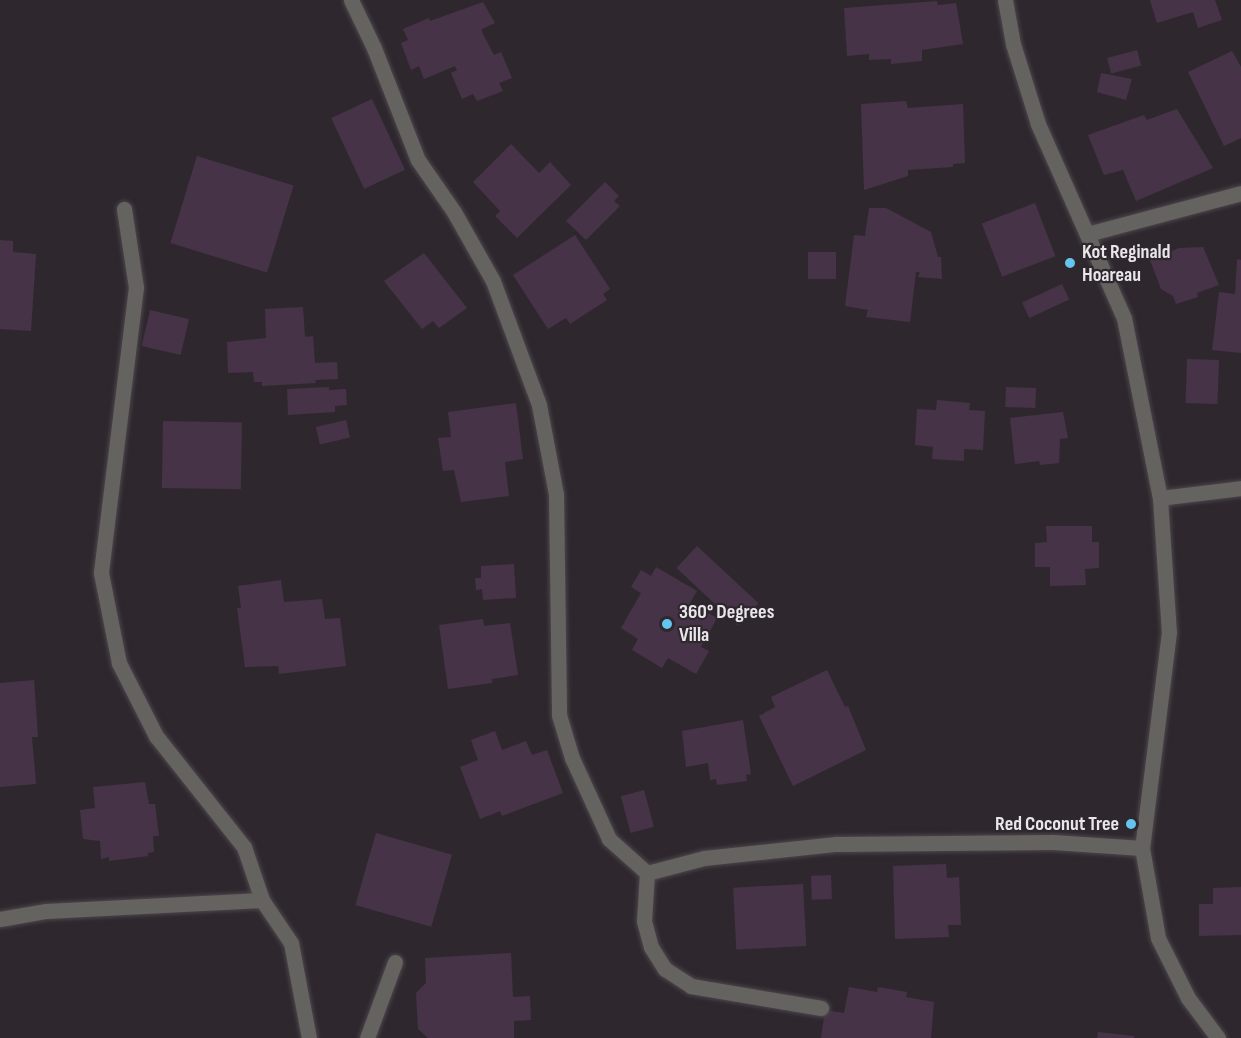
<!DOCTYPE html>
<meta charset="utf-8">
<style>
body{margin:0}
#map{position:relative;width:1241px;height:1038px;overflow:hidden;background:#2e282e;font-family:"Sofia Sans Condensed",sans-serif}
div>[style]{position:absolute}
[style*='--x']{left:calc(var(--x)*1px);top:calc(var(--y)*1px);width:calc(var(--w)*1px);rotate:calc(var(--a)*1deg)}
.building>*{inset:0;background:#473347;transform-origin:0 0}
.roads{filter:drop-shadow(0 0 2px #4c464c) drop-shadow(0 0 2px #4c464c)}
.street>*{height:15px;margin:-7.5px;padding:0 7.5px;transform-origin:7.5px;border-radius:7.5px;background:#65635f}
.dots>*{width:16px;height:16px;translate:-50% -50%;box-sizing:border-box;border:3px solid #2e282e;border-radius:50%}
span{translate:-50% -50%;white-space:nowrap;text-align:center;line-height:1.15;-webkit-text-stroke:4.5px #2e282e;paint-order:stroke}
.poi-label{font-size:20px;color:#e9e5e9;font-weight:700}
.left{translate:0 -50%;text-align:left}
.right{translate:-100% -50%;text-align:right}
</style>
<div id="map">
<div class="building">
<i style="clip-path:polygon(1150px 0,1215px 0,1222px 20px,1198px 28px,1193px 12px,1157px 23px)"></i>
<i style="clip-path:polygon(937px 1px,938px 5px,956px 3px,963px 44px,922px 50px,922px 61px,891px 64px,891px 59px,869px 60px,869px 54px,847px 56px,844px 8px)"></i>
<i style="clip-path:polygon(483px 2px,495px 23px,482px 29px,482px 32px,494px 55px,501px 52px,512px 78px,499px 83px,503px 91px,477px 101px,473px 94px,462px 99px,451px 73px,457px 70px,455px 66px,424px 79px,419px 66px,411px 70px,401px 43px,408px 40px,403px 29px,429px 18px,430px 21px)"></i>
<i style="left:1137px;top:50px;width:16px;height:31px;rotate:75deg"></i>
<i style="clip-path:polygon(1232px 51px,1241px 67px,1241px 138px,1224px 146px,1188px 72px)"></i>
<i style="clip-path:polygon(1101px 73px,1132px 79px,1126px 100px,1097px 92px)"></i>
<i style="left:372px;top:99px;width:78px;height:45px;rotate:65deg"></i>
<i style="clip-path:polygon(906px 101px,908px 108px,963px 104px,965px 163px,953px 164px,953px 167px,908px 170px,908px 176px,864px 190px,861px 104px)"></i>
<i style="clip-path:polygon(1177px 109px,1213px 168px,1136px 201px,1123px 170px,1104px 175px,1088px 135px,1144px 115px,1147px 120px)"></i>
<i style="clip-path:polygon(511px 144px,539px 173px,550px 162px,571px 185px,517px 238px,495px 216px,500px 211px,473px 182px)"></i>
<i style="left:197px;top:156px;width:101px;height:91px;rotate:17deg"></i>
<i style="clip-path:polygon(605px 182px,619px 196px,614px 201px,620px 206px,586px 240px,566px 221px)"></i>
<i style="left:1035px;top:203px;width:57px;height:57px;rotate:69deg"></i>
<i style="clip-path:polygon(869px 208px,886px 208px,931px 232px,938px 257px,941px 257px,942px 279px,918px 277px,920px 272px,916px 272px,910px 322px,866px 317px,868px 310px,845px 306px,854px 235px,865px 236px)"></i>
<i style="clip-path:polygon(575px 235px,610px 289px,603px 294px,607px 300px,570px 324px,566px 318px,548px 329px,513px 275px)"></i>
<i style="clip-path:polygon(0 240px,13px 241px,13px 252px,36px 254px,31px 331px,0 329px)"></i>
<i style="clip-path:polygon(1203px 247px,1219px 285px,1197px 293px,1198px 297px,1176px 304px,1173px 296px,1161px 289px,1150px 260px,1179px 248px)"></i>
<i style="left:808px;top:252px;width:28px;height:27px"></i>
<i style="clip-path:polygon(424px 253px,467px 308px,439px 328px,433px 321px,422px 329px,384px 281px)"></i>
<i style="clip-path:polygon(1237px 259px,1241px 260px,1241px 353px,1212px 350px,1219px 292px,1235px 294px)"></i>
<i style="left:1062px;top:284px;width:17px;height:44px;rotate:65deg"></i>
<i style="clip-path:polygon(303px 307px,305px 337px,313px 336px,315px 363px,337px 362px,338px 379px,315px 380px,316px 383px,262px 386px,262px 382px,254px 382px,253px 372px,228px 373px,227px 342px,266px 338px,265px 309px)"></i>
<i style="left:150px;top:310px;width:40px;height:37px;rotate:13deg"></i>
<i style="left:1187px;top:359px;width:32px;height:44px;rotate:2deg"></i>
<i style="clip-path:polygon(329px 387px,329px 390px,346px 389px,347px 405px,335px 406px,335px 412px,288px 415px,287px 389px)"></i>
<i style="left:1006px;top:387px;width:30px;height:20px;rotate:2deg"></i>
<i style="clip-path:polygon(937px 400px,970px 403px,969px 410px,985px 411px,983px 450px,964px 449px,964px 461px,932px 459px,933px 447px,915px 445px,917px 409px,936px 410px)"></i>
<i style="clip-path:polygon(516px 403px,523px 459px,505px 462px,509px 496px,461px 502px,454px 470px,443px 471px,438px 438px,451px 437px,448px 412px)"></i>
<i style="clip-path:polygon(1063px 412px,1068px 438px,1060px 439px,1059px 463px,1040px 465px,1039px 461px,1015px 464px,1010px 418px)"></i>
<i style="left:346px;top:420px;width:18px;height:31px;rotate:77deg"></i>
<i style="left:163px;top:421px;width:79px;height:67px;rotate:1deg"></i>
<i style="clip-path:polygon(1046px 526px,1092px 526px,1092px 542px,1099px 542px,1099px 568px,1085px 569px,1086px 585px,1050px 586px,1050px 567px,1035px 567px,1035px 543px,1047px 542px)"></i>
<i style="left:697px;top:546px;width:84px;height:30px;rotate:43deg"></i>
<i style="clip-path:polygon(514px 564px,516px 598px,483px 600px,482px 589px,476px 590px,475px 578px,481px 578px,481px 566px)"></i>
<i style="clip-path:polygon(656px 567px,697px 591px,690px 603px,717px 618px,701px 647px,709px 651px,696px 674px,668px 658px,662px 668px,632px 650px,638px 639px,621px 628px,641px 593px,631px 587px,641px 570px,651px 576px)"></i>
<i style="clip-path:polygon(281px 580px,284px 602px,322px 599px,325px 619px,340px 618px,346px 666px,279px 674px,278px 666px,245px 667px,237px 608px,241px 608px,238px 586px)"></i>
<i style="clip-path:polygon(483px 619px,484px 626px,510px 623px,518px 675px,492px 679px,492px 683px,448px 689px,439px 625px)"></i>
<i style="clip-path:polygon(827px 670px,845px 707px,848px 706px,866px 750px,793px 786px,759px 716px,775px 707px,771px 697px)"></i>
<i style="clip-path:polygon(34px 680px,38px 737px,32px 737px,36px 784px,0 787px,0 683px)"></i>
<i style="clip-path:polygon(743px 720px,751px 774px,746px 775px,747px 781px,717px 785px,716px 779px,710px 780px,708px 763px,686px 767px,682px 731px)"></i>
<i style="clip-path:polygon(495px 731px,502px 750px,526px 741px,532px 755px,547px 750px,563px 793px,502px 816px,500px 811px,480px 819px,460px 767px,478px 760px,471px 740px)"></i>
<i style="clip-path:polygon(145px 782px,149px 804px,155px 804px,159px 836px,153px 836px,154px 852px,148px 853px,148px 856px,109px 861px,109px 857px,101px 859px,100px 841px,83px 839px,80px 810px,95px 808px,93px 787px)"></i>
<i style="left:644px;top:790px;width:38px;height:24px;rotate:75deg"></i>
<i style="left:376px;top:833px;width:79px;height:75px;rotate:16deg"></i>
<i style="clip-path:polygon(946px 864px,947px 878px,959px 877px,961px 925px,948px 925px,949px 937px,895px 939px,893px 866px)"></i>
<i style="left:831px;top:875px;width:24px;height:20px;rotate:88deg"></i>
<i style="left:803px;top:884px;width:62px;height:70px;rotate:87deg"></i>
<i style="clip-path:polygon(1241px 887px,1241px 935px,1199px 936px,1199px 904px,1213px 904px,1213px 888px)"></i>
<i style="clip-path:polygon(511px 953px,513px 997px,530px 996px,531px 1020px,514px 1021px,514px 1038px,428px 1038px,418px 1029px,416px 993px,426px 983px,425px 958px)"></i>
<i style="clip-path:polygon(849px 987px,877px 992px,878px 987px,907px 992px,906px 997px,934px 1002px,931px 1038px,821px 1038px,825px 1010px,844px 1013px)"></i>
<i style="clip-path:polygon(1098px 1032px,1134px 1036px,1134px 1038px,1097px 1038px)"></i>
</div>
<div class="roads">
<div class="street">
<i style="--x:351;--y:0;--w:53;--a:64.4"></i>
<i style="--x:374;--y:48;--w:120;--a:68.6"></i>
<i style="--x:418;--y:160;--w:63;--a:55.3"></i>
<i style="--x:454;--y:212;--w:79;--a:60.5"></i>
<i style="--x:493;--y:281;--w:132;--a:69.6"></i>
<i style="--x:539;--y:405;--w:91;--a:79.2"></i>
<i style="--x:556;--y:494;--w:221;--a:89.2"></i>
<i style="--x:559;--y:715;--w:45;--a:73.2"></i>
<i style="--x:572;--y:758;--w:89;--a:65.4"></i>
<i style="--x:609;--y:839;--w:51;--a:41.8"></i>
<i style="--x:1005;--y:0;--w:45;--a:79.7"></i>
<i style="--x:1013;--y:44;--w:84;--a:72.6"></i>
<i style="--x:1038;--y:124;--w:212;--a:66.1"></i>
<i style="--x:1124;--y:318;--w:184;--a:78.7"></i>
<i style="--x:1160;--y:498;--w:134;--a:86.2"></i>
<i style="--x:1169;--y:632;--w:218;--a:97.1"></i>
<i style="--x:1142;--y:848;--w:91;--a:79.9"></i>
<i style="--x:1158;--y:938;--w:67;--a:63.4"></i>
<i style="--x:1188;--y:998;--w:50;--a:53.1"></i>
<i style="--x:124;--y:209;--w:79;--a:81.3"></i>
<i style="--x:136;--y:287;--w:288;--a:97"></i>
<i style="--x:101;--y:573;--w:92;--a:78.7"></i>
<i style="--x:119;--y:663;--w:82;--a:63.1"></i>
<i style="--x:156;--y:736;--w:142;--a:51.6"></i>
<i style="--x:244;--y:847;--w:56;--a:71.2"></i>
<i style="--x:262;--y:900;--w:52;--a:56"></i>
<i style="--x:291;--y:943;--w:97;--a:79.3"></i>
<i style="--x:1087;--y:234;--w:159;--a:-14.9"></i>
<i style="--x:1160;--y:498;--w:82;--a:-7"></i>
<i style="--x:647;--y:873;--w:59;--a:-14.7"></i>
<i style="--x:704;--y:858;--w:133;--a:-6.1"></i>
<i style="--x:836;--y:844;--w:217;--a:-0.5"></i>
<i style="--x:1053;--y:842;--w:89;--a:3.9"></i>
<i style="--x:647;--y:873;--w:48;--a:93.6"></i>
<i style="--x:644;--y:921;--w:27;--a:75"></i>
<i style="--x:651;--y:947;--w:26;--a:58"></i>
<i style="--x:665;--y:969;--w:31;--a:33"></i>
<i style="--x:691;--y:986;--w:132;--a:9.6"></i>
<i style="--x:0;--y:919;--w:47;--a:-9.9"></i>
<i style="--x:46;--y:911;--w:216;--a:-2.9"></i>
<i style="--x:367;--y:1038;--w:81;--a:-69.8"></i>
</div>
</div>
<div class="dots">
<i style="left:1070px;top:263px;background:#64c5ee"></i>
<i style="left:667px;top:624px;background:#64c5ee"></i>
<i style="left:1131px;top:824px;background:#64c5ee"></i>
</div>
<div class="poi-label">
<span class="left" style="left:1082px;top:264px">Kot Reginald<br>Hoareau</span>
<span class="left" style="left:679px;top:624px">360° Degrees<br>Villa</span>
<span class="right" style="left:1119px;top:824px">Red Coconut Tree</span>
</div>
</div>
